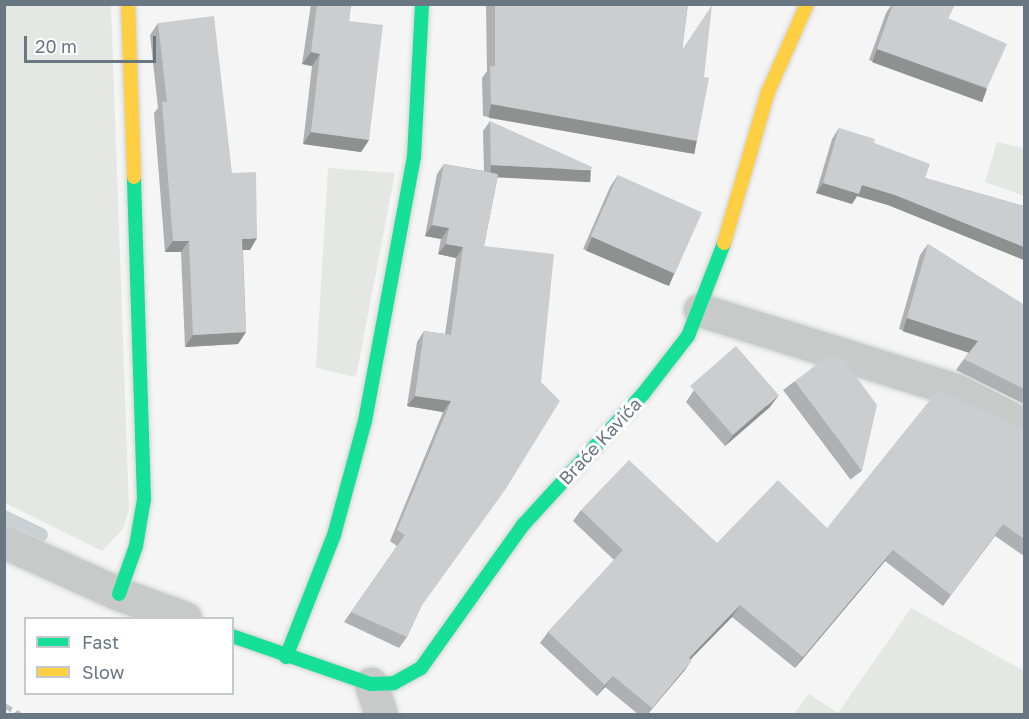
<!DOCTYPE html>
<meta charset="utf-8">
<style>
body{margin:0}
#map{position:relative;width:1029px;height:719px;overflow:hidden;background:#f5f5f5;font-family:"Golos Text",sans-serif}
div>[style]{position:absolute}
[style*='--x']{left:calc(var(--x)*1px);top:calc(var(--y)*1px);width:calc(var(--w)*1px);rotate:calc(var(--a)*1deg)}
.green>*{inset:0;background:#e4e7e2}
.stream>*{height:14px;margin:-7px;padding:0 7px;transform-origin:7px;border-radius:7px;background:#cad1d4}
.roads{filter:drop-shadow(0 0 2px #d1d2d3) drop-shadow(0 0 2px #d1d2d3)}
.street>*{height:33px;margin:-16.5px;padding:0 16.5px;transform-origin:16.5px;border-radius:16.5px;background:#c8caca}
.fast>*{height:14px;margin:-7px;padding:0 7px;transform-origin:7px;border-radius:7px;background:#16e098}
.slow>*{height:14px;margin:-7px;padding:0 7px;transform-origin:7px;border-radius:7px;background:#ffcf43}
.rail>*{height:4.5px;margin-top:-2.25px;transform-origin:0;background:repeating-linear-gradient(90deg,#bfc0c1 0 9px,transparent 0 13.5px)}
.wall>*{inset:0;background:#afb0b1;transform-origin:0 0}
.shaded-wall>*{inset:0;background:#8f9090;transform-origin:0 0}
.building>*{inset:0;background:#cccdce;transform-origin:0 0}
span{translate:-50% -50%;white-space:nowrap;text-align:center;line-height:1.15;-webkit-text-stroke:6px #fff;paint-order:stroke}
.street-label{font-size:18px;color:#687782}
.frame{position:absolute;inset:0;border:6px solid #687782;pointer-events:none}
.legend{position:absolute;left:24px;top:617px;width:210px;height:78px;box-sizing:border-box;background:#fff;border:2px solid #c3c9cd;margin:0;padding:8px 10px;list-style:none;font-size:18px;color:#687782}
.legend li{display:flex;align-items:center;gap:12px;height:30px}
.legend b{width:30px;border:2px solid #c3c9cd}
.scale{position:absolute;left:24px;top:36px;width:132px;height:27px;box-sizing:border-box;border:3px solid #687782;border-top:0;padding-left:8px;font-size:18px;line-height:21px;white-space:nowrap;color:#687782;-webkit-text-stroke:4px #fff;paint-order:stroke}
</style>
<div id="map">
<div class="green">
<i style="clip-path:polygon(4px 5px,111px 5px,129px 509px,123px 529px,102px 551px,5px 503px)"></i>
<i style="clip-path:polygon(997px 142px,1024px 148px,1024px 196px,985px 182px)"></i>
<i style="clip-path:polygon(328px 168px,395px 173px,356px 377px,316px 368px)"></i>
<i style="clip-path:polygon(911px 608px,1024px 671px,1024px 714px,794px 714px,809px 694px,838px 713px)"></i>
</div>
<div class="stream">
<i style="--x:4;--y:517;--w:41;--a:25.9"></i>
</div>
<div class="roads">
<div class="street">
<i style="--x:700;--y:310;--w:268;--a:17.4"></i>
<i style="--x:956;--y:390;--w:76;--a:27.2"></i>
<i style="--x:4;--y:542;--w:126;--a:24.3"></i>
<i style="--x:119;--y:594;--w:70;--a:20"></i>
<i style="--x:371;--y:684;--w:32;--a:72"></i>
</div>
<div class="fast">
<i style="--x:119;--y:594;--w:51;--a:-70.5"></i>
<i style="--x:136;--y:546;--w:48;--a:-80.3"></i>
<i style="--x:144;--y:499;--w:322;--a:-91.8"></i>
<i style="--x:232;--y:636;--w:147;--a:19.1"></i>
<i style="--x:371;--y:684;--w:23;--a:-2"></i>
<i style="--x:394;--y:683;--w:31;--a:-29"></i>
<i style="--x:421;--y:668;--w:176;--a:-54.5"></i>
<i style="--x:523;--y:525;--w:178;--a:-47.5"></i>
<i style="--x:643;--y:394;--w:73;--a:-52.2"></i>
<i style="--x:688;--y:336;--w:100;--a:-68.8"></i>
<i style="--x:286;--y:657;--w:131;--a:-68.5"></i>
<i style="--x:334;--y:535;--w:118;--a:-74.8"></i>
<i style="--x:365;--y:421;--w:269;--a:-79.5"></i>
<i style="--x:414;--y:157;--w:153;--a:-87"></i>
</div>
<div class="slow">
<i style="--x:128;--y:4;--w:173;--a:88"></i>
<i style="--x:724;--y:243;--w:157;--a:-73.8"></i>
<i style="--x:768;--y:92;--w:96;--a:-66.1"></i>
</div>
</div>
<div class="rail">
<i style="--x:4;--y:705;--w:18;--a:29"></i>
</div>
<div class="wall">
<i style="clip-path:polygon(311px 4px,351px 4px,349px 21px,369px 140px,361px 152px,303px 144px,312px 66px,302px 64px)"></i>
<i style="clip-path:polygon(486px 4px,688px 4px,682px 50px,697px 141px,689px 153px,483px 116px,482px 78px,487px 71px)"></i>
<i style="clip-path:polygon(892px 4px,955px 4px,948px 18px,987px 88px,979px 99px,869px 60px,886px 13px)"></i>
<i style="clip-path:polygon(158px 23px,232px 173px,250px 250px,243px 250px,246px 332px,238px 344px,185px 347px,181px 252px,165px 252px,154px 113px,158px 108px,150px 35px)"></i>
<i style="clip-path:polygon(490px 121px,584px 180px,498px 175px,484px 246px,420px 609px,407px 637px,399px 648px,344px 622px,397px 546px,390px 541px,443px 412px,407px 406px,417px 342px,424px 331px,445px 334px,456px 258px,438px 254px,441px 239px,425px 236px,437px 174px,444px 164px,484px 171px,483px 131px)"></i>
<i style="clip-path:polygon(839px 128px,874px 143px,925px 178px,1024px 206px,1024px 260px,888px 205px,857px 196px,852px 204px,816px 193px,832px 139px)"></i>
<i style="clip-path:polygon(618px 175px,666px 285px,583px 249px,610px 187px)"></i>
<i style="clip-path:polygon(928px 244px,1024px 305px,1024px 404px,956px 370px,969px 352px,899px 329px,920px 255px)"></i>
<i style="left:795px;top:381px;width:112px;height:15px;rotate:53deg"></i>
<i style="clip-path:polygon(694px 390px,770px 407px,725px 446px,686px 402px)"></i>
<i style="clip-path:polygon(1024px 430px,1024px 556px,995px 536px,943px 606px,885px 561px,795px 668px,732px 617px,691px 659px,684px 671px,648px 714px,638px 714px,605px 687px,597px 696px,540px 643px,548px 632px,614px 560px,573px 521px,581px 510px,717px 543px,827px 528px)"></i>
</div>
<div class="shaded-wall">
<i style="left:877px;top:49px;width:117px;height:14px;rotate:20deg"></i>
<i style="clip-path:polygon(311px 52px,320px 54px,312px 66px,302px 64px)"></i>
<i style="left:491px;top:104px;width:209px;height:14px;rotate:10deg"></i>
<i style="clip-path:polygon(311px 132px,369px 140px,361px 152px,303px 144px)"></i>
<i style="left:491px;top:165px;width:100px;height:12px;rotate:3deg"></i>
<i style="clip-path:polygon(823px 183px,862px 185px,895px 195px,1024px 247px,1024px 260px,888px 205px,857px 196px,852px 204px,816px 193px)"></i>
<i style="clip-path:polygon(432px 225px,449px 228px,441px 239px,425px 236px)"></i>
<i style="left:592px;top:237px;width:90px;height:15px;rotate:23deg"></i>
<i style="clip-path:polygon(257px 238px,250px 250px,234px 250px,242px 239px)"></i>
<i style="clip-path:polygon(173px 241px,189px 241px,181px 252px,165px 252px)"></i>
<i style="clip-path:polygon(446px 244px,463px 247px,456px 258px,438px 254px)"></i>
<i style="left:907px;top:318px;width:75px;height:14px;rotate:18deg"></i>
<i style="clip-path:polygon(246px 332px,238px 344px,185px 347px,193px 335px)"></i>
<i style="clip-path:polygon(779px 395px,770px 407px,725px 446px,734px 434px)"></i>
<i style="clip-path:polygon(415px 396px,451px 401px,443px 412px,407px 406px)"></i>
<i style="clip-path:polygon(893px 550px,885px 561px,795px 668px,803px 657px)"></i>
<i style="clip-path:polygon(740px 605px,732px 617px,681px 669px,689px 658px)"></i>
<i style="clip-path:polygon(692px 660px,684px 671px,647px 714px)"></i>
<i style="clip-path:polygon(613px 676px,605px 687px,597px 696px,605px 685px)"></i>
</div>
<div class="building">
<i style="clip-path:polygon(317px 4px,351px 4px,349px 21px,383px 25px,369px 140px,311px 132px,320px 54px,311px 52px)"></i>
<i style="clip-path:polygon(495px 4px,688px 4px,682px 50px,712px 5px,704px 77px,709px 78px,697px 141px,491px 104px,490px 66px,495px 66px)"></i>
<i style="clip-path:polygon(893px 4px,955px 4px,948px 18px,1007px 44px,987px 88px,877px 49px)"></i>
<i style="clip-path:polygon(214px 16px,232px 173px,256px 172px,257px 238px,242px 239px,246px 332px,193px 335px,189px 241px,173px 241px,162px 102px,167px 102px,158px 23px)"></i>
<i style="clip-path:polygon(490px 121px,592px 167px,591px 170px,491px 165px)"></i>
<i style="clip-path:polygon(839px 128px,875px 139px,874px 143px,930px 164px,925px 178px,1024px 206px,1024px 247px,895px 195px,862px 185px,859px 194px,823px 183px)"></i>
<i style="clip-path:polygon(444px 164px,498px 174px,484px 246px,554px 254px,541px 382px,560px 401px,505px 490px,420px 608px,407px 637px,351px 612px,405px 535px,397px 530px,451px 401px,415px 396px,424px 331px,451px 335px,463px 247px,446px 244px,449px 228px,432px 225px)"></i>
<i style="left:618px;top:175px;width:92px;height:67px;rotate:24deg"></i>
<i style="clip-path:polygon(928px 244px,1024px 305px,1024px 389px,964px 359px,978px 341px,907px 318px)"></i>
<i style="left:736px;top:346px;width:65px;height:61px;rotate:49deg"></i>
<i style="clip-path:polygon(829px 355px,843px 359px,877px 405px,862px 471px,795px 381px)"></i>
<i style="clip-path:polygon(938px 390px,1024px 430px,1024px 539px,1003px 524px,951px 595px,893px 550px,803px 657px,740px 605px,689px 658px,692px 660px,652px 708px,613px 676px,605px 685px,548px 632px,623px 550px,581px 510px,629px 460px,717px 543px,778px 480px,827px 528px)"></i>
</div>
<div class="street-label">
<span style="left:600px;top:441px;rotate:-47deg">Braće Kavića</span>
</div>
<div class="frame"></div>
<ul class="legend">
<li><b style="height:8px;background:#16e098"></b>Fast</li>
<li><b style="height:8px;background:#ffcf43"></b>Slow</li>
</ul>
<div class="scale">20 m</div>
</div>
